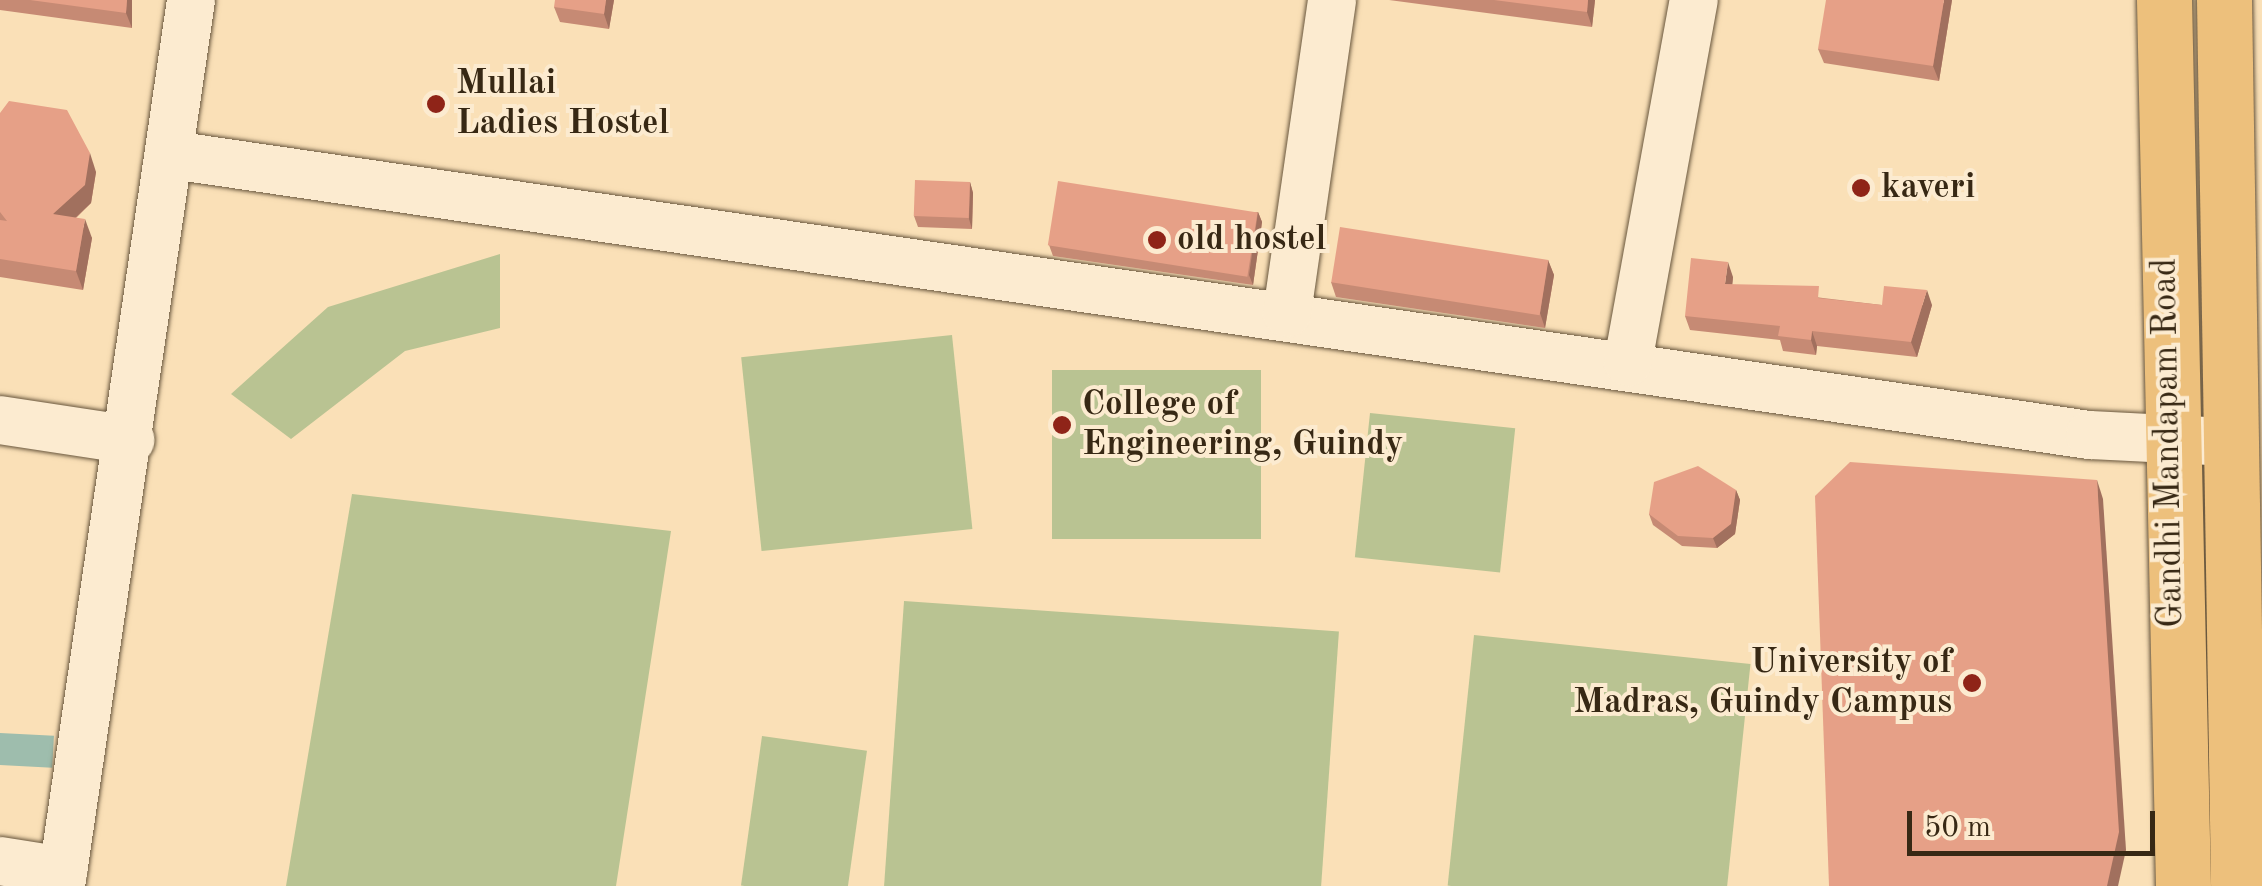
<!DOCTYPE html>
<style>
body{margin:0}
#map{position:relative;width:2262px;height:886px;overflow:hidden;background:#fae0b7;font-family:"Old Standard TT",serif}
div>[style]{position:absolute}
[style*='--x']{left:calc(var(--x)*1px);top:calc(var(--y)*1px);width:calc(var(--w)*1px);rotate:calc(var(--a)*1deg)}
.green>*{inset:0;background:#b9c392;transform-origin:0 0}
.water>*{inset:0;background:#9ebdad;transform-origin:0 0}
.roads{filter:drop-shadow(0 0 2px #68563d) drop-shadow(0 0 2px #68563d)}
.minor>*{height:48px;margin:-24px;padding:0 24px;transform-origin:24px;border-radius:24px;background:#fcebd0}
.major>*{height:55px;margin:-27.5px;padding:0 27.5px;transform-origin:27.5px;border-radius:27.5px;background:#edc07c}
.wall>*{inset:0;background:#c68a74}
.shaded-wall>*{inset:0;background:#a1705e}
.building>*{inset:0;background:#e6a087;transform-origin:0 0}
.dots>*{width:28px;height:28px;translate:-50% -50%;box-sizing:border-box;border:5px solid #fcebd0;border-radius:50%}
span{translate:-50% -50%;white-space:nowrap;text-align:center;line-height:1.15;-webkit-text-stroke:8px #fcebd0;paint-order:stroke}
.poi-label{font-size:35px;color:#372814;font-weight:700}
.left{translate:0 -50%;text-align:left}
.right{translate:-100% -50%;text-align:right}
.street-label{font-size:35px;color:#372814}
.scale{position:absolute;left:1907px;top:811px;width:248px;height:45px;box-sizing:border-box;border:5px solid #372814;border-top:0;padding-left:12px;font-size:30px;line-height:35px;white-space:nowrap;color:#372814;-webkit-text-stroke:8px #fcebd0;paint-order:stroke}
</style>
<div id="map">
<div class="green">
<i style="clip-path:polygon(500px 254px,500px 328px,405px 351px,291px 439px,231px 394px,328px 307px)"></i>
<i style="left:952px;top:335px;width:195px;height:212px;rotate:84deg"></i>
<i style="left:1261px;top:370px;width:169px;height:209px;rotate:90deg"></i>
<i style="left:1370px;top:413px;width:146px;height:145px;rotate:6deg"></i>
<i style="clip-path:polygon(352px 494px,671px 531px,616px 886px,286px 886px)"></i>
<i style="left:904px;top:601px;width:436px;height:286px;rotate:4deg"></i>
<i style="left:1474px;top:635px;width:278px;height:252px;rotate:6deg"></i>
<i style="left:762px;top:736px;width:106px;height:151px;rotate:8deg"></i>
</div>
<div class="water">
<i style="left:0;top:733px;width:54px;height:32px;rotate:3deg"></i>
</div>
<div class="roads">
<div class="minor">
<i style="--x:172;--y:155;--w:1938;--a:8.31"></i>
<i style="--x:2090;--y:435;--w:117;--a:2.9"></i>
<i style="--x:1287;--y:313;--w:316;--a:-81.8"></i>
<i style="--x:1628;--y:362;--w:368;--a:-79.7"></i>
<i style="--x:0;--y:420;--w:132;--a:8.7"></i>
<i style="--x:0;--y:861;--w:64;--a:9"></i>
<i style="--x:61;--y:886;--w:895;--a:-81.65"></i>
</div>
<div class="major">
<i style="--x:2164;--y:0;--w:886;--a:88.77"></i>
<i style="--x:2224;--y:0;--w:886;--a:89.09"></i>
</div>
</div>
<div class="wall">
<i style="clip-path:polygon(0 0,132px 0,132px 28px,0 10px)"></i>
<i style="clip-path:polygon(614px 0,609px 29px,560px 22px,554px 7px)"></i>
<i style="clip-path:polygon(1389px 0,1595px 0,1592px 27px)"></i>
<i style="clip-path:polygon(1952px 0,1939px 81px,1824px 63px,1818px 49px)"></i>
<i style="clip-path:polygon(0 113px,96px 172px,91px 203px,76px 218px,92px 238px,83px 290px,0 277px)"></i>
<i style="clip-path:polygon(970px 182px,973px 193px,972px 229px,918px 227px,914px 216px)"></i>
<i style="clip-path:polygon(1258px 212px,1262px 222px,1253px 285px,1053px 256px,1049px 245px)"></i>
<i style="clip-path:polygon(1548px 260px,1554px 275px,1545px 328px,1336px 297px,1331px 282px)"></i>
<i style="clip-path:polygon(1733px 277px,1732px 285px,1823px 298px,1882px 305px,1932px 305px,1917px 357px,1817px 346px,1816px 355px,1783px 351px,1780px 340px,1690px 330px,1685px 316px)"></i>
<i style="clip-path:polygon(1736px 490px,1740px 500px,1735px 534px,1717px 548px,1682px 546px,1653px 525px,1649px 514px)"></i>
</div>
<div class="shaded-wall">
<i style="clip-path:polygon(127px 0,132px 0,132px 28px,126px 13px)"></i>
<i style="clip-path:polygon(606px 0,614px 0,609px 29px,604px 14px)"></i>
<i style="clip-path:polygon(1588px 0,1595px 0,1592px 27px,1587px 12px)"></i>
<i style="clip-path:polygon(1944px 0,1952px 0,1939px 81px,1933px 66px)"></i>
<i style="clip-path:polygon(90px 153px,96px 172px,91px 203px,60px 232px,53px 214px)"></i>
<i style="clip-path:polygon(970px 182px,973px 193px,972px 229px,969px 219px)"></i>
<i style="clip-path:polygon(1258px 212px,1262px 222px,1253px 285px,1249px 275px)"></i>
<i style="clip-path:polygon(85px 219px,92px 238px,83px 290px,76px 271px)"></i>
<i style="clip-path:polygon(1548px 260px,1554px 275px,1545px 328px,1540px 313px)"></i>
<i style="clip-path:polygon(1728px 262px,1733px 277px,1731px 299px,1725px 284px)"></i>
<i style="clip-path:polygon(1927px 290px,1932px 305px,1917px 357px,1911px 342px)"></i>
<i style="clip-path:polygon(1812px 331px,1817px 346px,1816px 355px,1811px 340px)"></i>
<i style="clip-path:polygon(2097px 480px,2103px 499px,2126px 850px,2118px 886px,2107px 886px)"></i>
<i style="clip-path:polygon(1736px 490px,1740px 500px,1735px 534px,1717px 548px,1713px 538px)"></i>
</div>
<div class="building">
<i style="clip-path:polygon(30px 0,127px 0,126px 13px)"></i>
<i style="clip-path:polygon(555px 0,606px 0,604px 14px,554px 7px)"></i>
<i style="clip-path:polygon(1494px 0,1588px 0,1587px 12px)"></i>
<i style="clip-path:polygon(1826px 0,1944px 0,1933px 66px,1818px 49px)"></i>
<i style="clip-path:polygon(9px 101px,67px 110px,90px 153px,85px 185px,53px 214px,85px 219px,76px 271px,0 259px,0 220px,7px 221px,0 212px,0 113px)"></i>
<i style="left:915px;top:180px;width:55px;height:36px;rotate:2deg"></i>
<i style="left:1058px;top:181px;width:202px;height:65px;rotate:9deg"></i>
<i style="left:1340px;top:227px;width:211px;height:56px;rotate:9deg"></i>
<i style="clip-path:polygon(1691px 258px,1728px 262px,1725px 284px,1819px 286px,1818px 298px,1882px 305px,1884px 286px,1927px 290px,1911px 342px,1812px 331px,1811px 340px,1778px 336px,1780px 326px,1685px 316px)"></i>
<i style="clip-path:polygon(1850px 462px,2097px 480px,2119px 832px,2107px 886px,1829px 886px,1815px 496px)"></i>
<i style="clip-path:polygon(1698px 466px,1736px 490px,1731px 524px,1713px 538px,1678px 536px,1649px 514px,1654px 482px)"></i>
</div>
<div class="dots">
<i style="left:436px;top:104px;background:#8f2418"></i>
<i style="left:1861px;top:188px;background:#8f2418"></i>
<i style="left:1157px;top:240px;background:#8f2418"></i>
<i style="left:1062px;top:425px;background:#8f2418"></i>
<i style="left:1972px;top:683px;background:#8f2418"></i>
</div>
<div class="poi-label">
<span class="left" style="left:456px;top:104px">Mullai<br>Ladies Hostel</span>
<span class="left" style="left:1881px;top:188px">kaveri</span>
<span class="left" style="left:1177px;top:240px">old hostel</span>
<span class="left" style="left:1082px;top:425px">College of<br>Engineering, Guindy</span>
<span class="right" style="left:1952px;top:683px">University of<br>Madras, Guindy Campus</span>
</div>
<div class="street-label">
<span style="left:2169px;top:443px;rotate:-91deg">Gandhi Mandapam Road</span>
</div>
<div class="scale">50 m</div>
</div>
